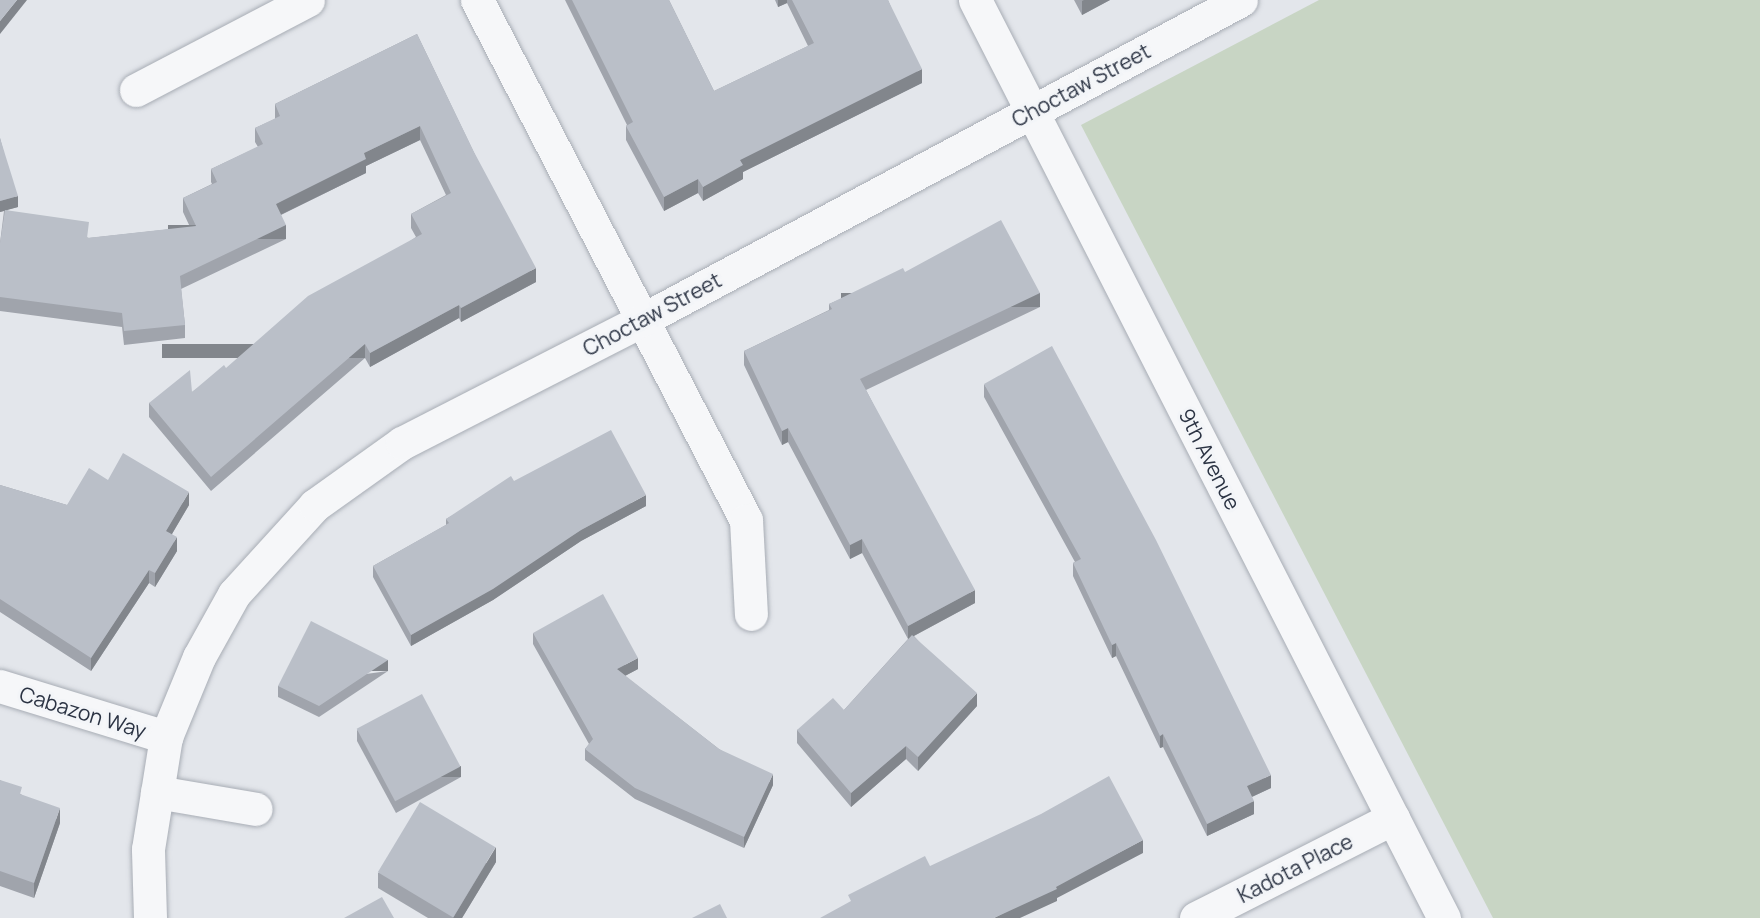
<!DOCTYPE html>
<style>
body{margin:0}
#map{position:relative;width:1760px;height:918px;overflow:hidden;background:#e3e6eb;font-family:Manrope,sans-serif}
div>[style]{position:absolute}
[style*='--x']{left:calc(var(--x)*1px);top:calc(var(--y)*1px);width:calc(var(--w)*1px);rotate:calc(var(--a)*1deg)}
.green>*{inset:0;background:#c8d5c4}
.roads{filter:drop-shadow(0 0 2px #a8adb5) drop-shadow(0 0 2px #a8adb5)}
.minor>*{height:33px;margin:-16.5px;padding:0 16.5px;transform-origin:16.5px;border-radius:16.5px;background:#f6f7f9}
.wall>*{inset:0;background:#a0a4ac}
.shaded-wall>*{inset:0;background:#82868c;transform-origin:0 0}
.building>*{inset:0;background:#babfc8;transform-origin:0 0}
span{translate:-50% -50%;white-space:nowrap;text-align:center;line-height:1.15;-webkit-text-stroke:6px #f3f5f8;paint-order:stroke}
.street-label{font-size:21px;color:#2b3343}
</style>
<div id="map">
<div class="green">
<i style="clip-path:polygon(1319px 0,1760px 0,1760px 918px,1493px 918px,1081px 125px)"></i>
</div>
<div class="roads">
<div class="minor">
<i style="--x:477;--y:0;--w:585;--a:62.65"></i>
<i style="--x:746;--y:520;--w:94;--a:87"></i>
<i style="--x:975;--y:0;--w:1031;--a:62.94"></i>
<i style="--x:136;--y:90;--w:194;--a:-27.6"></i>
<i style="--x:0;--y:686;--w:174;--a:17.1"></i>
<i style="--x:157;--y:792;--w:100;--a:9.7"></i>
<i style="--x:150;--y:918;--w:69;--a:-91.7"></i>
<i style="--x:148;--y:849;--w:113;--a:-80.9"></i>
<i style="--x:166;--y:737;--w:87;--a:-67.6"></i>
<i style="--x:199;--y:657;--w:72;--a:-60.9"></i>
<i style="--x:234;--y:594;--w:120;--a:-47.7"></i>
<i style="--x:315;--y:505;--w:107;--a:-35.5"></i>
<i style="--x:402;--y:443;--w:270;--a:-27.1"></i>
<i style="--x:642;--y:320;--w:679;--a:-28.11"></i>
<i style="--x:1196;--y:918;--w:221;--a:-26.9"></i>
</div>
</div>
<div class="wall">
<i style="clip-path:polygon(565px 0,669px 0,714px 91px,808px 46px,787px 3px,778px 7px,775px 0,888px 0,922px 83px,743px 172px,743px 179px,703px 201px,698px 193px,664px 211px,626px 140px,626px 126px,627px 125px)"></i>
<i style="clip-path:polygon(1074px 0,1110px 0,1082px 15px)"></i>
<i style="clip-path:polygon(417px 34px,536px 282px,461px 322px,459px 318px,370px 367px,365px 358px,211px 491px,149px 417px,149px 403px,192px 392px,416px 237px,411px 228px,411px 214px,446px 195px,420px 140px,366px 166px,366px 173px,281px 215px,286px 239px,181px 289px,185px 325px,185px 338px,124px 345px,122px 327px,0 311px,0 243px,4px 211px,0 212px,0 138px,18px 207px,6px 210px,89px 238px,190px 227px,183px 212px,183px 198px,212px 184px,211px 182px,211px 169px,258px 147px,255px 142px,255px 128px,275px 119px,275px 104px)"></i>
<i style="clip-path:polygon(905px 272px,1040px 307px,866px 390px,975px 603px,914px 636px,977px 706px,918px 771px,906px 759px,851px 807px,797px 743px,797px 730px,844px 710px,908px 639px,862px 553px,850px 559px,788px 442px,782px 445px,744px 365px,744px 351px,829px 310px,829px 304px)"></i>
<i style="clip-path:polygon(984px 384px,1271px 788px,1252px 797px,1254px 814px,1207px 836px,1163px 747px,1160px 748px,1116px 656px,1112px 658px,1073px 576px,1073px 563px,1075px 562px,984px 397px)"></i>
<i style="clip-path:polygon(108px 480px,189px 505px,172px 534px,177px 551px,155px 587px,149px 583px,91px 671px,0 612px,0 485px,67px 505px)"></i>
<i style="clip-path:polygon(514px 481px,646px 506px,581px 541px,493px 600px,411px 646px,373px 577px,373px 566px,446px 525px,446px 519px)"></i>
<i style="clip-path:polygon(533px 633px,638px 669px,625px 676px,719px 749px,773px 785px,744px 848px,635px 799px,585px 760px,585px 749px,589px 744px,533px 644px)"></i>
<i style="clip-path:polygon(388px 671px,319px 717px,278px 697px,278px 686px)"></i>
<i style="clip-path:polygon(357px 730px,461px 777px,396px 813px,357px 741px)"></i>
<i style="clip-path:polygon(0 780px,22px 795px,60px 823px,34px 898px,0 886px)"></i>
<i style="clip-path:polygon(496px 862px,462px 918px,428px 918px,378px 888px,378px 873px)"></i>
</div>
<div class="shaded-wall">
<i style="clip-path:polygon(17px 0,27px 0,0 34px,0 21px)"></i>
<i style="clip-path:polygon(778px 0,787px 0,787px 3px,778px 7px)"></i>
<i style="clip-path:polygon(1084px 0,1110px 0,1082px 15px,1082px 1px)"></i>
<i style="clip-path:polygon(922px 69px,922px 83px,743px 172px,743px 179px,703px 201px,703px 187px,740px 160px)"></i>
<i style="clip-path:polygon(420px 126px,420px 140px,366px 166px,366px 173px,276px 217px,276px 204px,364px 153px)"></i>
<i style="clip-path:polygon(698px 179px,698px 193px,664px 211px,664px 197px)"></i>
<i style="clip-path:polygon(18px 196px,18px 207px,0 212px,0 201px)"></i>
<i style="left:286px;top:225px;width:14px;height:118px;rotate:90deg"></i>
<i style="clip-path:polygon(536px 268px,536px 282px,461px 322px,461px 308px)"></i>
<i style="left:1040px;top:293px;width:14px;height:199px;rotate:90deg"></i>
<i style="clip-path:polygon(459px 305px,459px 318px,370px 367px,370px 353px)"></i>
<i style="left:365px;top:344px;width:14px;height:203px;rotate:90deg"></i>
<i style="clip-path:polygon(788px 428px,788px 442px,782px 445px,782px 431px)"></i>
<i style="clip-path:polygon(189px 492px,189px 505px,166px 544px,166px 531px)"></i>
<i style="clip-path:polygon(646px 495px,646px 506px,581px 541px,493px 600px,411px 646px,411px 635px,581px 530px)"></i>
<i style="clip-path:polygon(177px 537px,177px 551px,155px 587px,155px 573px)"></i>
<i style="clip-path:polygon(862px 539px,862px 553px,850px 559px,850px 545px)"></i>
<i style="clip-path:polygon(149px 570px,149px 583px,91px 671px,91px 658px)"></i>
<i style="clip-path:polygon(975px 590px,975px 603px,908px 639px,908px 626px)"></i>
<i style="clip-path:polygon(1116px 643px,1116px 656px,1112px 658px,1112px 645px)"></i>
<i style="clip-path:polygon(638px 658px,638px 669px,617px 680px,617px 669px)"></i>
<i style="left:388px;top:660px;width:11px;height:83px;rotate:90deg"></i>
<i style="clip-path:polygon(977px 693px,977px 706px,918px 771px,918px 757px)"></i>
<i style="clip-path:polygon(1163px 734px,1163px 747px,1160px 748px,1160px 736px)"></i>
<i style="clip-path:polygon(906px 746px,906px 759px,851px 807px,851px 793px)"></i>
<i style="left:461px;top:766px;width:11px;height:74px;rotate:90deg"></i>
<i style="clip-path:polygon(773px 774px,773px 785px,744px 848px,744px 837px)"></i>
<i style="clip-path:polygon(1271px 775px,1271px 788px,1247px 799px,1247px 786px)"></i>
<i style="clip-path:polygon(1254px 801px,1254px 814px,1207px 836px,1207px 824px)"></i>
<i style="clip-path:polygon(60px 808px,60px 823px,34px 898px,34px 883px)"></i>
<i style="clip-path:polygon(1143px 840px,1143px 853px,1057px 898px,1057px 901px,1020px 918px,994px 918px)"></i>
<i style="clip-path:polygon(496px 847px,496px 862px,462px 918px,453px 918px)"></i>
</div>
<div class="building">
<i style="clip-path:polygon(0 0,17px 0,0 21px)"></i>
<i style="clip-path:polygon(572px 0,669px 0,714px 91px,814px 43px,792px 0,888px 0,922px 69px,740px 160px,743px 165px,703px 187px,698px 179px,664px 197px,626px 126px,633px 122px)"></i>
<i style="clip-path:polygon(417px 34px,474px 152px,536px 268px,461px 308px,459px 305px,370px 353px,365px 344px,211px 477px,149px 403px,190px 370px,192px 392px,224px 365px,226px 368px,308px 296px,422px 234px,411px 214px,451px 193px,420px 126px,364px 153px,366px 159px,276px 204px,286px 225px,180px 276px,185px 325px,124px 331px,122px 313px,0 297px,0 243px,5px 210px,89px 222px,87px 238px,196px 226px,183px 198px,217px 182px,211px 169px,263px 144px,255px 128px,280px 116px,275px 104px)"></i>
<i style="clip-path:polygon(0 138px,18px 196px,0 201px)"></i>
<i style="clip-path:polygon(1001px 220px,1040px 293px,860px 379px,975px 590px,908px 626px,862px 539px,850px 545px,788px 428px,782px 431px,744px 351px,832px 309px,829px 304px,903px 268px,905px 272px)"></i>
<i style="clip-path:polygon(1052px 346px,1156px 540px,1271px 775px,1247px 786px,1254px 801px,1207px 824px,1163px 734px,1160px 736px,1116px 643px,1112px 645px,1073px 563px,1081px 559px,984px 384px)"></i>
<i style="clip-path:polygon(611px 430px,646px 495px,581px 530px,493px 589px,411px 635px,373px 566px,449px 523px,446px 519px,511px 476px,514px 481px)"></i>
<i style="clip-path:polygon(123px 453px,189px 492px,166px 531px,177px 537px,155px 573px,149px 570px,91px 658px,0 599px,0 485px,67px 505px,89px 468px,108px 480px)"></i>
<i style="clip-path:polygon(603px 594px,638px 658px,617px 669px,719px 749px,773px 774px,744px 837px,635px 788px,585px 749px,593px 739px,533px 633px)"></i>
<i style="clip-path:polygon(311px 621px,388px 660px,319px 706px,278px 686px)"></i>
<i style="clip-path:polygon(912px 635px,977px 693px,918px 757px,906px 746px,851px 793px,797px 730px,833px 698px,844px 710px)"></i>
<i style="left:422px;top:694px;width:82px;height:74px;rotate:62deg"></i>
<i style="clip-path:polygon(1109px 776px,1143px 840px,1056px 887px,1057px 889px,994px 918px,820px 918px,851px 901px,848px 895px,925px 856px,930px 866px,1041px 814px)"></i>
<i style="clip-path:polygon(0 780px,22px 787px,20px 794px,60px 808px,34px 883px,0 871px)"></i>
<i style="left:420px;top:802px;width:88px;height:82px;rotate:31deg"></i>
<i style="clip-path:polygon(382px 897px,394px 918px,344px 918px)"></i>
<i style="clip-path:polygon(720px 904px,727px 918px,692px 918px)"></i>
</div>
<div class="street-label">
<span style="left:1081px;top:85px;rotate:-28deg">Choctaw Street</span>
<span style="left:652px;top:314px;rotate:-28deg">Choctaw Street</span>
<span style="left:1210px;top:459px;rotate:63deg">9th Avenue</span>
<span style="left:83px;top:712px;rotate:17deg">Cabazon Way</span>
<span style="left:1295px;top:868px;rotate:-27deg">Kadota Place</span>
</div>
</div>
